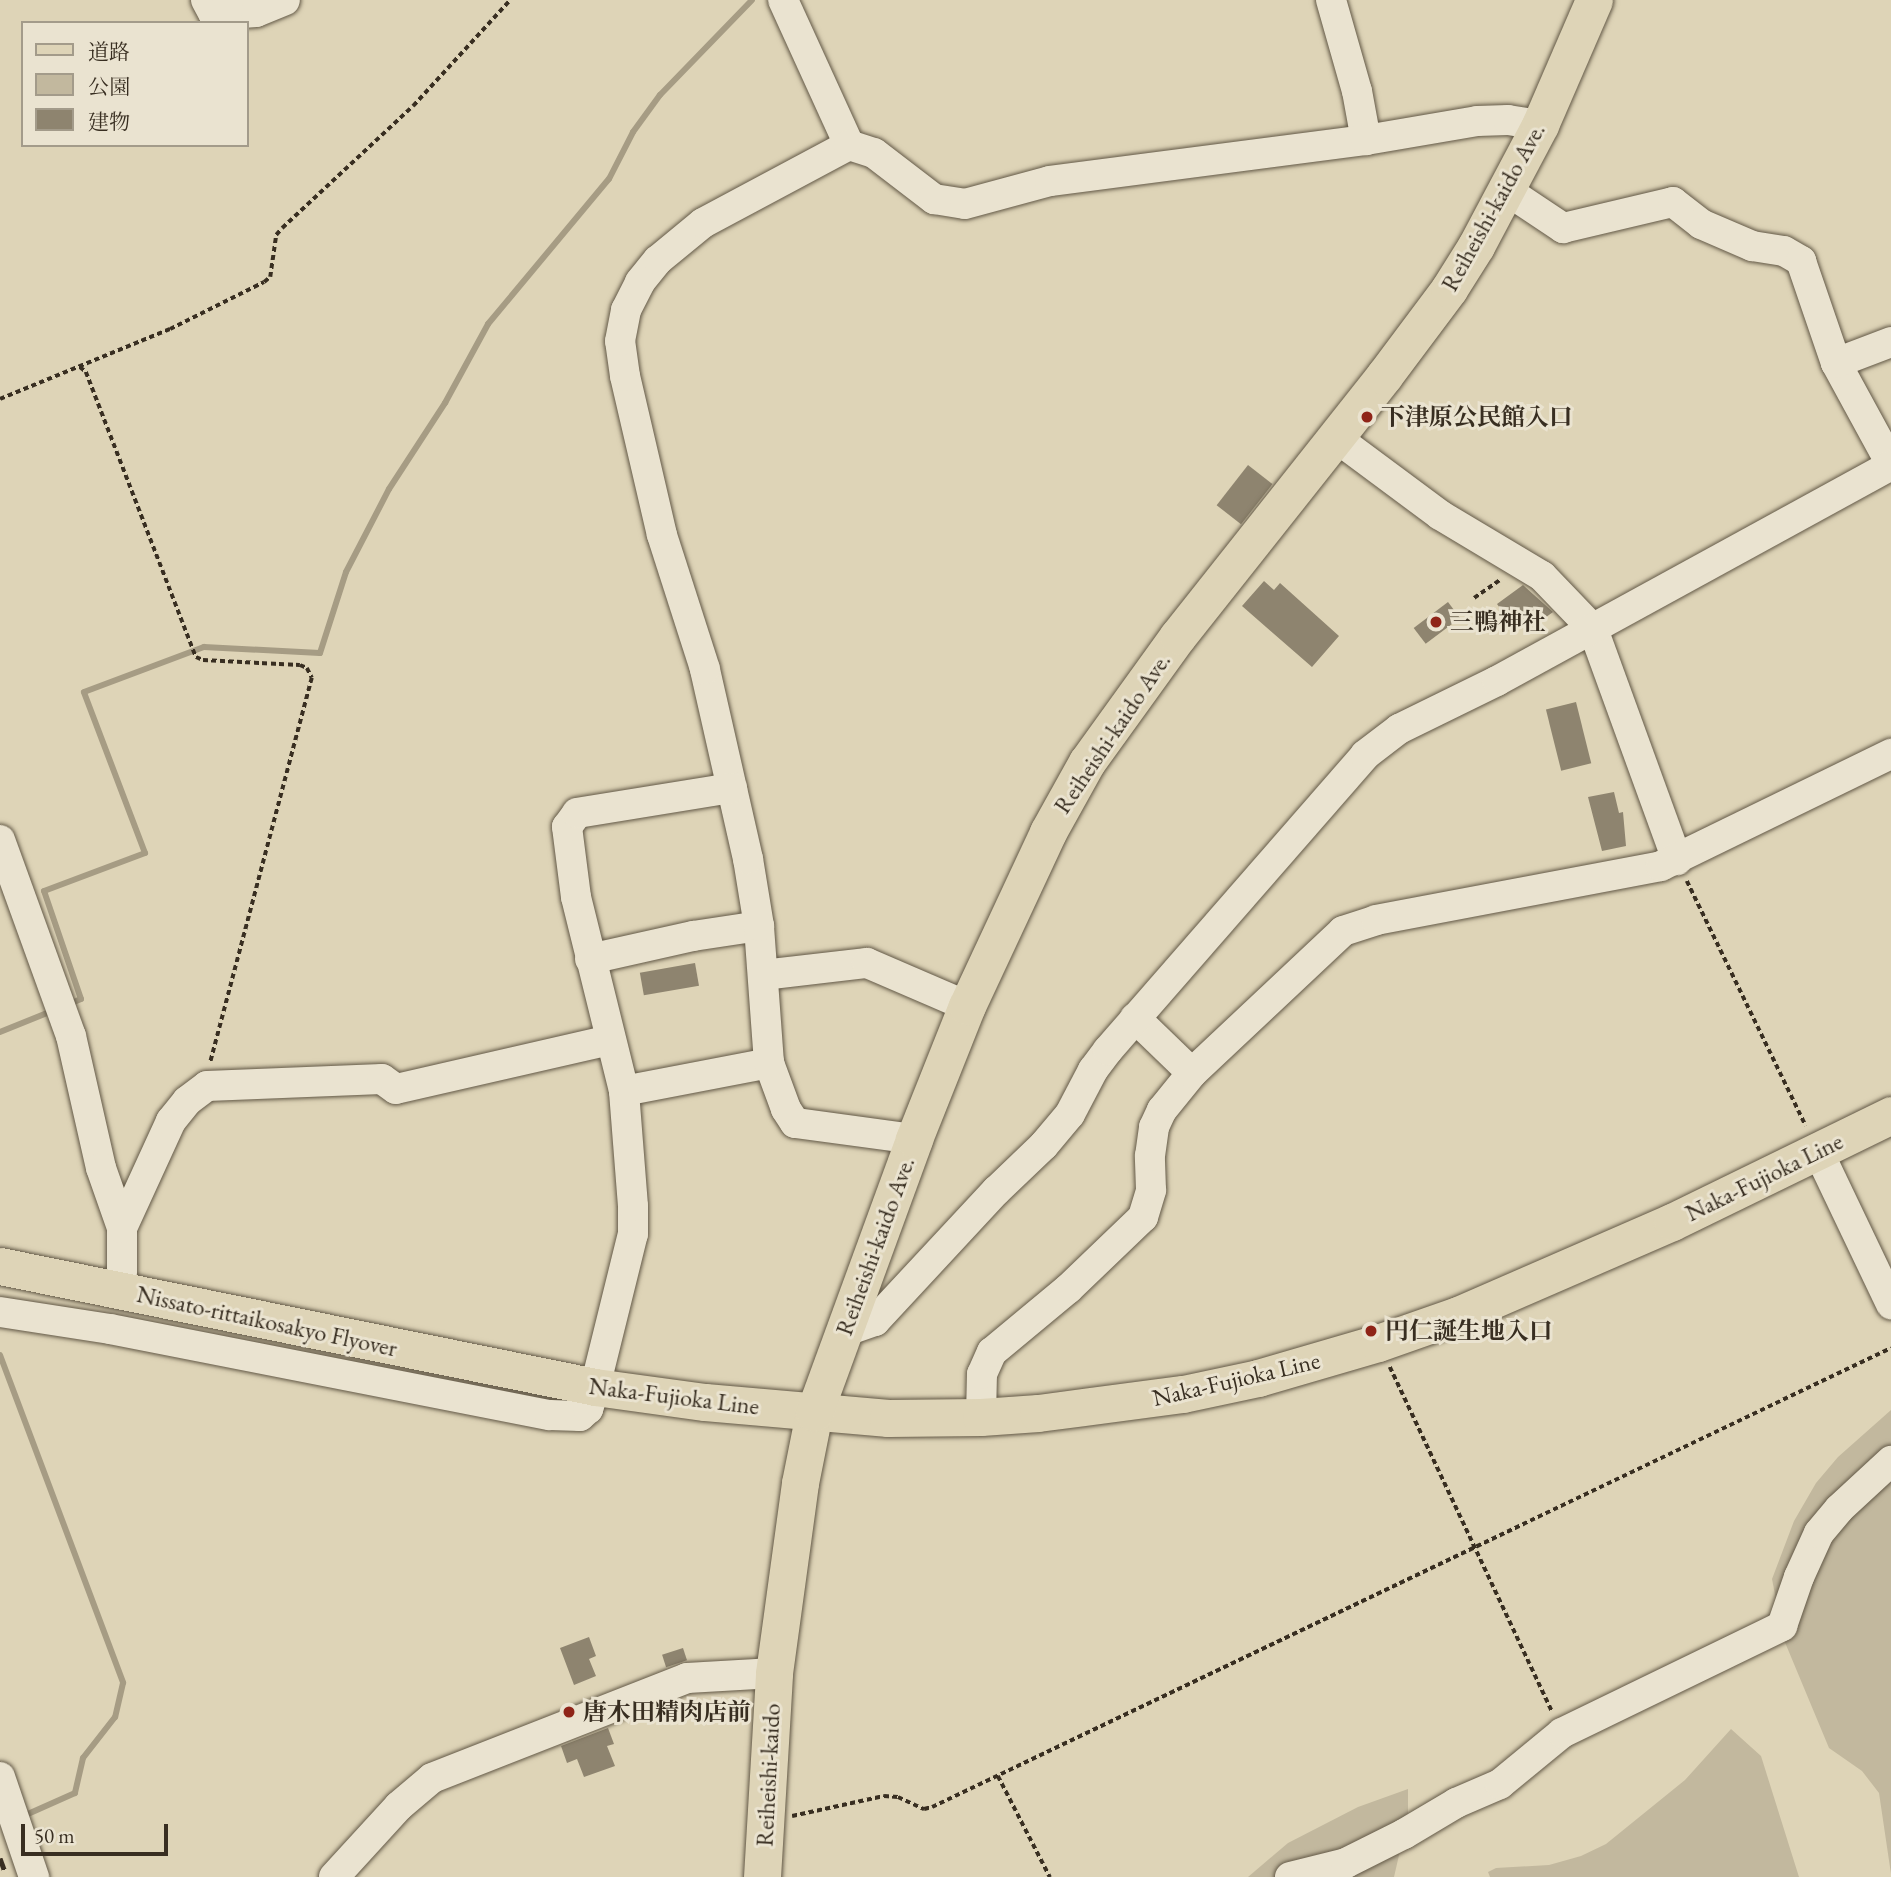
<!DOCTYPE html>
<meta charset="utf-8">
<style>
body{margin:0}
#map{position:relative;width:1891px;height:1877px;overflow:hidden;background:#ded4b7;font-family:"EB Garamond","Noto Serif JP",serif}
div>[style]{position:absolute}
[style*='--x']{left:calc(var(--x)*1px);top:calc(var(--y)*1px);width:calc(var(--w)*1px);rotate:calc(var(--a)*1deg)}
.green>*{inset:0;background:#c2b89e}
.stream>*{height:6px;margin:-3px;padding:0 3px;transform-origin:3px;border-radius:3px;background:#a69c84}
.building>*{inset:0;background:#8e846f;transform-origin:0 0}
.path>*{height:3.5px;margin-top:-1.75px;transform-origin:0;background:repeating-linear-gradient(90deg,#382e21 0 5px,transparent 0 8.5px)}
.roads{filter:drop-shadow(0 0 2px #625846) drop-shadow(0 0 2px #625846)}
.minor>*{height:30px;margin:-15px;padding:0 15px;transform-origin:15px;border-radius:15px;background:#eae3d0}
.major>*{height:37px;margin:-18.5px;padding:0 18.5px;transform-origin:18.5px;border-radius:18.5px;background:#ded4b7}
.rail>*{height:5px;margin-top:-2.5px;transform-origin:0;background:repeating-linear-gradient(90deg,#382e21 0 12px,transparent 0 24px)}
.dots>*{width:19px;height:19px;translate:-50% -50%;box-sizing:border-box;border:4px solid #eae3d0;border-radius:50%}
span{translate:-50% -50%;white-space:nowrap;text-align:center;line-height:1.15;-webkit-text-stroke:6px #eae3d0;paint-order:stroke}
.street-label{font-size:24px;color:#382e21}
.poi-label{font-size:24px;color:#382e21;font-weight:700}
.left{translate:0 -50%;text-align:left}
.legend{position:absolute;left:21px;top:21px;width:228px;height:126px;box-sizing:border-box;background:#eae3d0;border:2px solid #a39b8a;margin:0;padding:9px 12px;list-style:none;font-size:21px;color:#382e21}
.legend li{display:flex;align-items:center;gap:14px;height:35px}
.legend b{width:35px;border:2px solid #a39b8a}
.scale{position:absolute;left:21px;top:1824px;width:147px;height:32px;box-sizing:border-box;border:4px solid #382e21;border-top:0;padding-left:9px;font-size:21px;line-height:24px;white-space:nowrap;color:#382e21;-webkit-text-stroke:5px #eae3d0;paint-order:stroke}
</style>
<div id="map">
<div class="green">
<i style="clip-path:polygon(1891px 1410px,1891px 1874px,1879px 1793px,1862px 1771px,1829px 1748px,1784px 1640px,1772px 1579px,1794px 1521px,1816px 1483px,1838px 1457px)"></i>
<i style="clip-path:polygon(1731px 1729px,1761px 1756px,1799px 1877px,1490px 1877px,1488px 1872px,1496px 1868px,1549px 1865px,1581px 1856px,1606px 1844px,1685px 1780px)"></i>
<i style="clip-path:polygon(1408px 1789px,1408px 1816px,1394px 1877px,1248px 1877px,1288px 1843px,1358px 1807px)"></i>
</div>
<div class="stream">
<i style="--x:69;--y:1004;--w:13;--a:-23"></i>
<i style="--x:81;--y:999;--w:114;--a:-108.9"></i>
<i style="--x:44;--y:891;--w:108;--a:-20.6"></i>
<i style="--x:145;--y:853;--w:172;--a:-110.8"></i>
<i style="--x:84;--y:692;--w:128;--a:-20.6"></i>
<i style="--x:204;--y:647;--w:116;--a:3"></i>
<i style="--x:320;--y:653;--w:85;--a:-72.2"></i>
<i style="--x:346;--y:572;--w:93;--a:-62.6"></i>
<i style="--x:389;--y:489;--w:103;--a:-56.9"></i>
<i style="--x:445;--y:403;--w:90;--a:-61.4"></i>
<i style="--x:488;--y:324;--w:189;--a:-50.2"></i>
<i style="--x:609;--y:179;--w:53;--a:-62.9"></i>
<i style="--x:633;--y:132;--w:46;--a:-53.9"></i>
<i style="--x:660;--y:95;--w:132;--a:-45.9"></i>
<i style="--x:0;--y:1032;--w:56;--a:-22"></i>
<i style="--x:0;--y:1355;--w:350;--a:69.4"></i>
<i style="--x:123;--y:1683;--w:35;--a:103"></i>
<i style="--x:115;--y:1717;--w:52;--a:128"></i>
<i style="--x:83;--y:1758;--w:36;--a:103"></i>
<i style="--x:75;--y:1793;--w:59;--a:156"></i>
</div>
<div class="building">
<i style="left:1248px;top:465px;width:31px;height:51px;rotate:38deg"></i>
<i style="clip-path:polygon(1264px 581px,1274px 590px,1280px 583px,1339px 636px,1312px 667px,1242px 606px)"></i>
<i style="clip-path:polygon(1523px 585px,1553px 612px,1538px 623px,1530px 613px,1522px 620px,1517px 612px,1508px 619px,1497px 604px)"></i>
<i style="left:1448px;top:602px;width:20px;height:43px;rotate:53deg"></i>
<i style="left:1576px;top:702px;width:63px;height:31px;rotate:76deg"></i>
<i style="clip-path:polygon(1614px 792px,1619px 813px,1623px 812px,1626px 846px,1602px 851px,1588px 797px)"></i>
<i style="left:695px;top:963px;width:23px;height:56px;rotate:80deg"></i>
<i style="clip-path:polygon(589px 1637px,596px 1656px,589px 1659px,596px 1676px,574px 1685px,560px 1648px)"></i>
<i style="left:683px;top:1648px;width:13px;height:22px;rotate:72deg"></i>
<i style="clip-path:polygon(608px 1728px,614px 1744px,607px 1746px,615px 1766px,584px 1777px,577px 1759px,567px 1763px,561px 1746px)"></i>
</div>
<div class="path">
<i style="--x:80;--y:367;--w:8;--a:40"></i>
<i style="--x:86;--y:372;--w:305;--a:68.9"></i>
<i style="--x:196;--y:657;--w:8;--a:23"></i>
<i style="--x:203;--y:660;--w:97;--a:3"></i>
<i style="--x:300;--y:665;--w:8;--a:23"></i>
<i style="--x:307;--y:668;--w:11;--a:63"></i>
<i style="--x:312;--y:678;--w:398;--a:104.8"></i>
<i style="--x:0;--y:399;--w:184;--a:-22.4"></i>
<i style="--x:170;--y:329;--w:105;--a:-26.6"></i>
<i style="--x:264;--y:282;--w:8;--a:-40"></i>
<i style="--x:270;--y:277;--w:42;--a:-81.9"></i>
<i style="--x:276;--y:235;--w:9;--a:-49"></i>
<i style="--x:282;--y:228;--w:179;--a:-43"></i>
<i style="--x:413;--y:106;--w:144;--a:-47.5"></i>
<i style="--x:1474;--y:598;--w:33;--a:-35"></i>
<i style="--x:1687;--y:881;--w:272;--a:64.1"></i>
<i style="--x:1390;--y:1367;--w:381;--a:64.8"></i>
<i style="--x:998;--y:1776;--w:114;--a:62.8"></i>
<i style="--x:792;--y:1816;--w:94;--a:-12.3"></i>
<i style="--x:884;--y:1796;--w:14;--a:4"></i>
<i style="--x:898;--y:1797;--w:29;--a:25"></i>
<i style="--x:924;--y:1809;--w:8;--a:-14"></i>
<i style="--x:932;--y:1807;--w:1063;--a:-25.58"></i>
</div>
<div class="roads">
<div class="minor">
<i style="--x:206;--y:0;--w:17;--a:62"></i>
<i style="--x:214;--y:15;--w:42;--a:-4.1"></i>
<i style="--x:256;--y:12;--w:31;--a:-22"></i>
<i style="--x:783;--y:0;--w:159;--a:65.5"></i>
<i style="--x:1331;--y:0;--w:95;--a:74.1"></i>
<i style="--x:1357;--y:91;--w:50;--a:79.6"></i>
<i style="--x:1506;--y:190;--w:69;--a:33.7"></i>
<i style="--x:1563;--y:228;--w:113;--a:-13.3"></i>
<i style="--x:1673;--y:202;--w:36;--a:38"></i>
<i style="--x:1701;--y:224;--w:56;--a:23.3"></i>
<i style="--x:1752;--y:246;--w:32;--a:9"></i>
<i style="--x:1784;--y:251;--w:20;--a:30"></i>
<i style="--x:1801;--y:261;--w:108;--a:71.1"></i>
<i style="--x:1836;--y:363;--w:115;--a:61.4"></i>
<i style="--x:1836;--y:363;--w:59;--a:-20.9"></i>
<i style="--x:1335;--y:437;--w:131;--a:36.6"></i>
<i style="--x:1440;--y:515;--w:119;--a:30.9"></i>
<i style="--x:1542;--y:576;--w:74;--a:46.1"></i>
<i style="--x:1593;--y:629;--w:246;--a:70"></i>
<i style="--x:0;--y:840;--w:208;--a:70.1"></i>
<i style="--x:71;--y:1036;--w:135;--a:77.2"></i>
<i style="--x:101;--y:1168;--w:64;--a:70.7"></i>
<i style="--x:122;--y:1228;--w:45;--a:90"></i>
<i style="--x:590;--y:959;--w:106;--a:-12.6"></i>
<i style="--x:693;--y:936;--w:67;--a:-8.6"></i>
<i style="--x:763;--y:975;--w:105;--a:-6.6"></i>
<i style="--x:867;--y:963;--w:109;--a:23.3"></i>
<i style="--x:1135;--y:1018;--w:79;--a:44"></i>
<i style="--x:624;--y:1091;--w:148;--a:-10.9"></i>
<i style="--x:914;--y:1139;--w:120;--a:-172.3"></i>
<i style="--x:795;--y:1123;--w:17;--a:-123"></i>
<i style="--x:786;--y:1109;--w:49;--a:-110.3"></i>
<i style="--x:769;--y:1063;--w:137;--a:-94.2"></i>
<i style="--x:759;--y:926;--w:68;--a:-99.3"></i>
<i style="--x:748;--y:859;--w:195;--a:-102.8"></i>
<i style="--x:705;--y:669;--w:141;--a:-107.8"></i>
<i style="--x:662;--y:535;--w:163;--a:-103.1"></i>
<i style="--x:625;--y:376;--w:35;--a:-98"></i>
<i style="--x:620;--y:341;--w:32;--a:-79"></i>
<i style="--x:626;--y:310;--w:31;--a:-63"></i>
<i style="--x:640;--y:282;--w:28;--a:-51"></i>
<i style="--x:658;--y:260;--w:58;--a:-39.4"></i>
<i style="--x:703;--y:223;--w:166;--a:-28.1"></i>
<i style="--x:849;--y:145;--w:26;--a:18"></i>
<i style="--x:874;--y:153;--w:76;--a:37.5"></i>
<i style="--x:934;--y:199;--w:31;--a:9"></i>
<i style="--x:965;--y:204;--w:88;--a:-15.1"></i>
<i style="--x:1050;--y:181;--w:319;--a:-7.4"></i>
<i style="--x:1366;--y:140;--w:113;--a:-9.7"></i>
<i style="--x:1477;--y:121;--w:31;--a:-2"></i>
<i style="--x:1508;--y:120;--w:32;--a:9"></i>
<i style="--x:1818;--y:1151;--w:170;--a:64.5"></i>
<i style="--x:122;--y:1228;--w:118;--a:-65.4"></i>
<i style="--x:171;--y:1121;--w:26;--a:-51"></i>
<i style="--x:187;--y:1101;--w:25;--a:-37"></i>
<i style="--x:207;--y:1086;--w:175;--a:-2.3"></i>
<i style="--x:382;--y:1079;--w:17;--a:36"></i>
<i style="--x:396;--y:1089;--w:220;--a:-12.9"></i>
<i style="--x:0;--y:1312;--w:111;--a:8.8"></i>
<i style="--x:110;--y:1329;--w:448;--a:11.1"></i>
<i style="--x:550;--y:1415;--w:30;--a:2"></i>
<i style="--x:580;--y:1416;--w:11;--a:-41"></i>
<i style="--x:588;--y:1409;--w:23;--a:-72"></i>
<i style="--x:595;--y:1387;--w:158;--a:-76.1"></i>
<i style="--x:633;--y:1234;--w:28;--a:-90"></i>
<i style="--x:633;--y:1206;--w:115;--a:-94.5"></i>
<i style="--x:624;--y:1091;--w:200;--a:-103.9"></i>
<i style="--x:576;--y:897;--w:71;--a:-97.3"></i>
<i style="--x:567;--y:827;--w:17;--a:-54"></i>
<i style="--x:577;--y:813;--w:157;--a:-9.2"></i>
<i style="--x:843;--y:1332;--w:34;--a:-19"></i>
<i style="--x:875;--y:1321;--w:178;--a:-47.1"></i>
<i style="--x:996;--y:1191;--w:66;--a:-43.8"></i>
<i style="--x:1044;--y:1145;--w:40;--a:-50"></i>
<i style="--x:1070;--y:1114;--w:50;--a:-62.4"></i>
<i style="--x:1093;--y:1070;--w:25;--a:-53"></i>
<i style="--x:1108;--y:1050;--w:391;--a:-48.9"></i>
<i style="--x:1365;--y:755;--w:43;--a:-37.4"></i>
<i style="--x:1399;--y:729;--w:109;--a:-26.1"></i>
<i style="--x:1497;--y:681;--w:449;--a:-28.7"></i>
<i style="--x:981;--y:1417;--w:43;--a:-88.7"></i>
<i style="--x:982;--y:1374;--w:24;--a:-66"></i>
<i style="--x:992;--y:1352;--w:99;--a:-39.7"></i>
<i style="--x:1068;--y:1289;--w:104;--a:-43.8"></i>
<i style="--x:1143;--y:1217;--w:28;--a:-73"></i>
<i style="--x:1151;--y:1190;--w:34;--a:-92"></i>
<i style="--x:1150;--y:1156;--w:29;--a:-82"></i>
<i style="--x:1154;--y:1127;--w:19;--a:-65"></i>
<i style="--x:1162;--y:1110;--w:48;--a:-51"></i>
<i style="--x:1192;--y:1073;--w:207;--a:-43.2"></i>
<i style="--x:1343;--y:931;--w:35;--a:-18"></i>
<i style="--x:1376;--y:920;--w:290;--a:-10.7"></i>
<i style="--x:1661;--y:866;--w:256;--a:-26"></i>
<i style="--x:0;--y:1777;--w:106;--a:71.2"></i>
<i style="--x:334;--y:1877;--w:96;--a:-47.5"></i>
<i style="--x:399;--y:1806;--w:43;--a:-40.3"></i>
<i style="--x:432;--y:1778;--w:274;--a:-21.4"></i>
<i style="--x:687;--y:1678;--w:87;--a:-3.3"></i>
<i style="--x:1290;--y:1877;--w:58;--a:-14"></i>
<i style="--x:1346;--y:1863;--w:65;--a:-26.6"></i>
<i style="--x:1404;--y:1834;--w:61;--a:-30.8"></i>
<i style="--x:1456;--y:1803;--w:48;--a:-23.4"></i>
<i style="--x:1500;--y:1784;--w:80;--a:-39.4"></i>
<i style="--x:1562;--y:1733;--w:245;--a:-25.9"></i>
<i style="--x:1782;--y:1626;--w:52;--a:-70.9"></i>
<i style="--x:1799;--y:1577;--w:48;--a:-65.6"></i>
<i style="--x:1819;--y:1533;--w:31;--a:-50"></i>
<i style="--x:1839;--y:1509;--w:71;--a:-42.7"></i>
</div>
<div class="major">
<i style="--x:0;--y:1266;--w:607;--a:11.49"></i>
<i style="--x:595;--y:1387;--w:111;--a:7.8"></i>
<i style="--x:705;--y:1402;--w:184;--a:5"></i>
<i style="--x:888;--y:1418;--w:93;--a:-0.6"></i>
<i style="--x:981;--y:1417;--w:57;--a:-4"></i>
<i style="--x:1038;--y:1413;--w:146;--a:-7.5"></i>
<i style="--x:1183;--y:1394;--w:77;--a:-12"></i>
<i style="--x:1258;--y:1378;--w:125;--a:-16.3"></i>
<i style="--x:1378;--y:1343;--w:85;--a:-19.3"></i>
<i style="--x:1458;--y:1315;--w:233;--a:-23.5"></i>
<i style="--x:1672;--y:1222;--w:244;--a:-26"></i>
<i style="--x:762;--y:1877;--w:204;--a:-86.6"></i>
<i style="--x:774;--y:1673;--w:192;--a:-82.2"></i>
<i style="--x:800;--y:1483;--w:71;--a:-78.7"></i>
<i style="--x:814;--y:1413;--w:292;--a:-69.9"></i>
<i style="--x:914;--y:1139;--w:143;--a:-68.3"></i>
<i style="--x:967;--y:1006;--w:192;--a:-65"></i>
<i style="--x:1048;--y:832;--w:80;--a:-60.9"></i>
<i style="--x:1087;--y:762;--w:155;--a:-54.2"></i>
<i style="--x:1178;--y:636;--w:332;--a:-51.6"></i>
<i style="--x:1384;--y:376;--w:109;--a:-53.2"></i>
<i style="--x:1449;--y:289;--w:51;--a:-57.9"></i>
<i style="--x:1476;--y:246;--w:137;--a:-62.1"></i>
<i style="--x:1540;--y:125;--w:136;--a:-66.6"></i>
</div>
</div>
<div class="rail">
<i style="--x:0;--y:1858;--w:20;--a:70"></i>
</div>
<div class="dots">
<i style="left:1367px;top:417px;background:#8f2418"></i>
<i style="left:1436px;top:622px;background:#8f2418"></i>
<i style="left:1371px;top:1331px;background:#8f2418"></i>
<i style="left:569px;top:1712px;background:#8f2418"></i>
</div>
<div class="street-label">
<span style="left:1493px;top:207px;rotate:-61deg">Reiheishi-kaido Ave.</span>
<span style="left:1112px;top:733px;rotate:-56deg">Reiheishi-kaido Ave.</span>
<span style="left:1764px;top:1177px;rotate:-26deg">Naka-Fujioka Line</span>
<span style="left:875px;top:1246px;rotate:-70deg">Reiheishi-kaido Ave.</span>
<span style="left:267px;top:1321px;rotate:12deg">Nissato-rittaikosakyo Flyover</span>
<span style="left:1236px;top:1379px;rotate:-13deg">Naka-Fujioka Line</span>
<span style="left:674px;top:1396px;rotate:7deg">Naka-Fujioka Line</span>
<span style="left:768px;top:1775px;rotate:-87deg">Reiheishi-kaido</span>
</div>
<div class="poi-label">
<span class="left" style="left:1381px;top:417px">下津原公民館入口</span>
<span class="left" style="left:1450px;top:622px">三鴨神社</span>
<span class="left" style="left:1385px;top:1331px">円仁誕生地入口</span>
<span class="left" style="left:583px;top:1712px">唐木田精肉店前</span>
</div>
<ul class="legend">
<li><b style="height:9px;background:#ded4b7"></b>道路</li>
<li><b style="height:19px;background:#c2b89e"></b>公園</li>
<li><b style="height:19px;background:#8e846f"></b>建物</li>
</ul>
<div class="scale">50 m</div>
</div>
